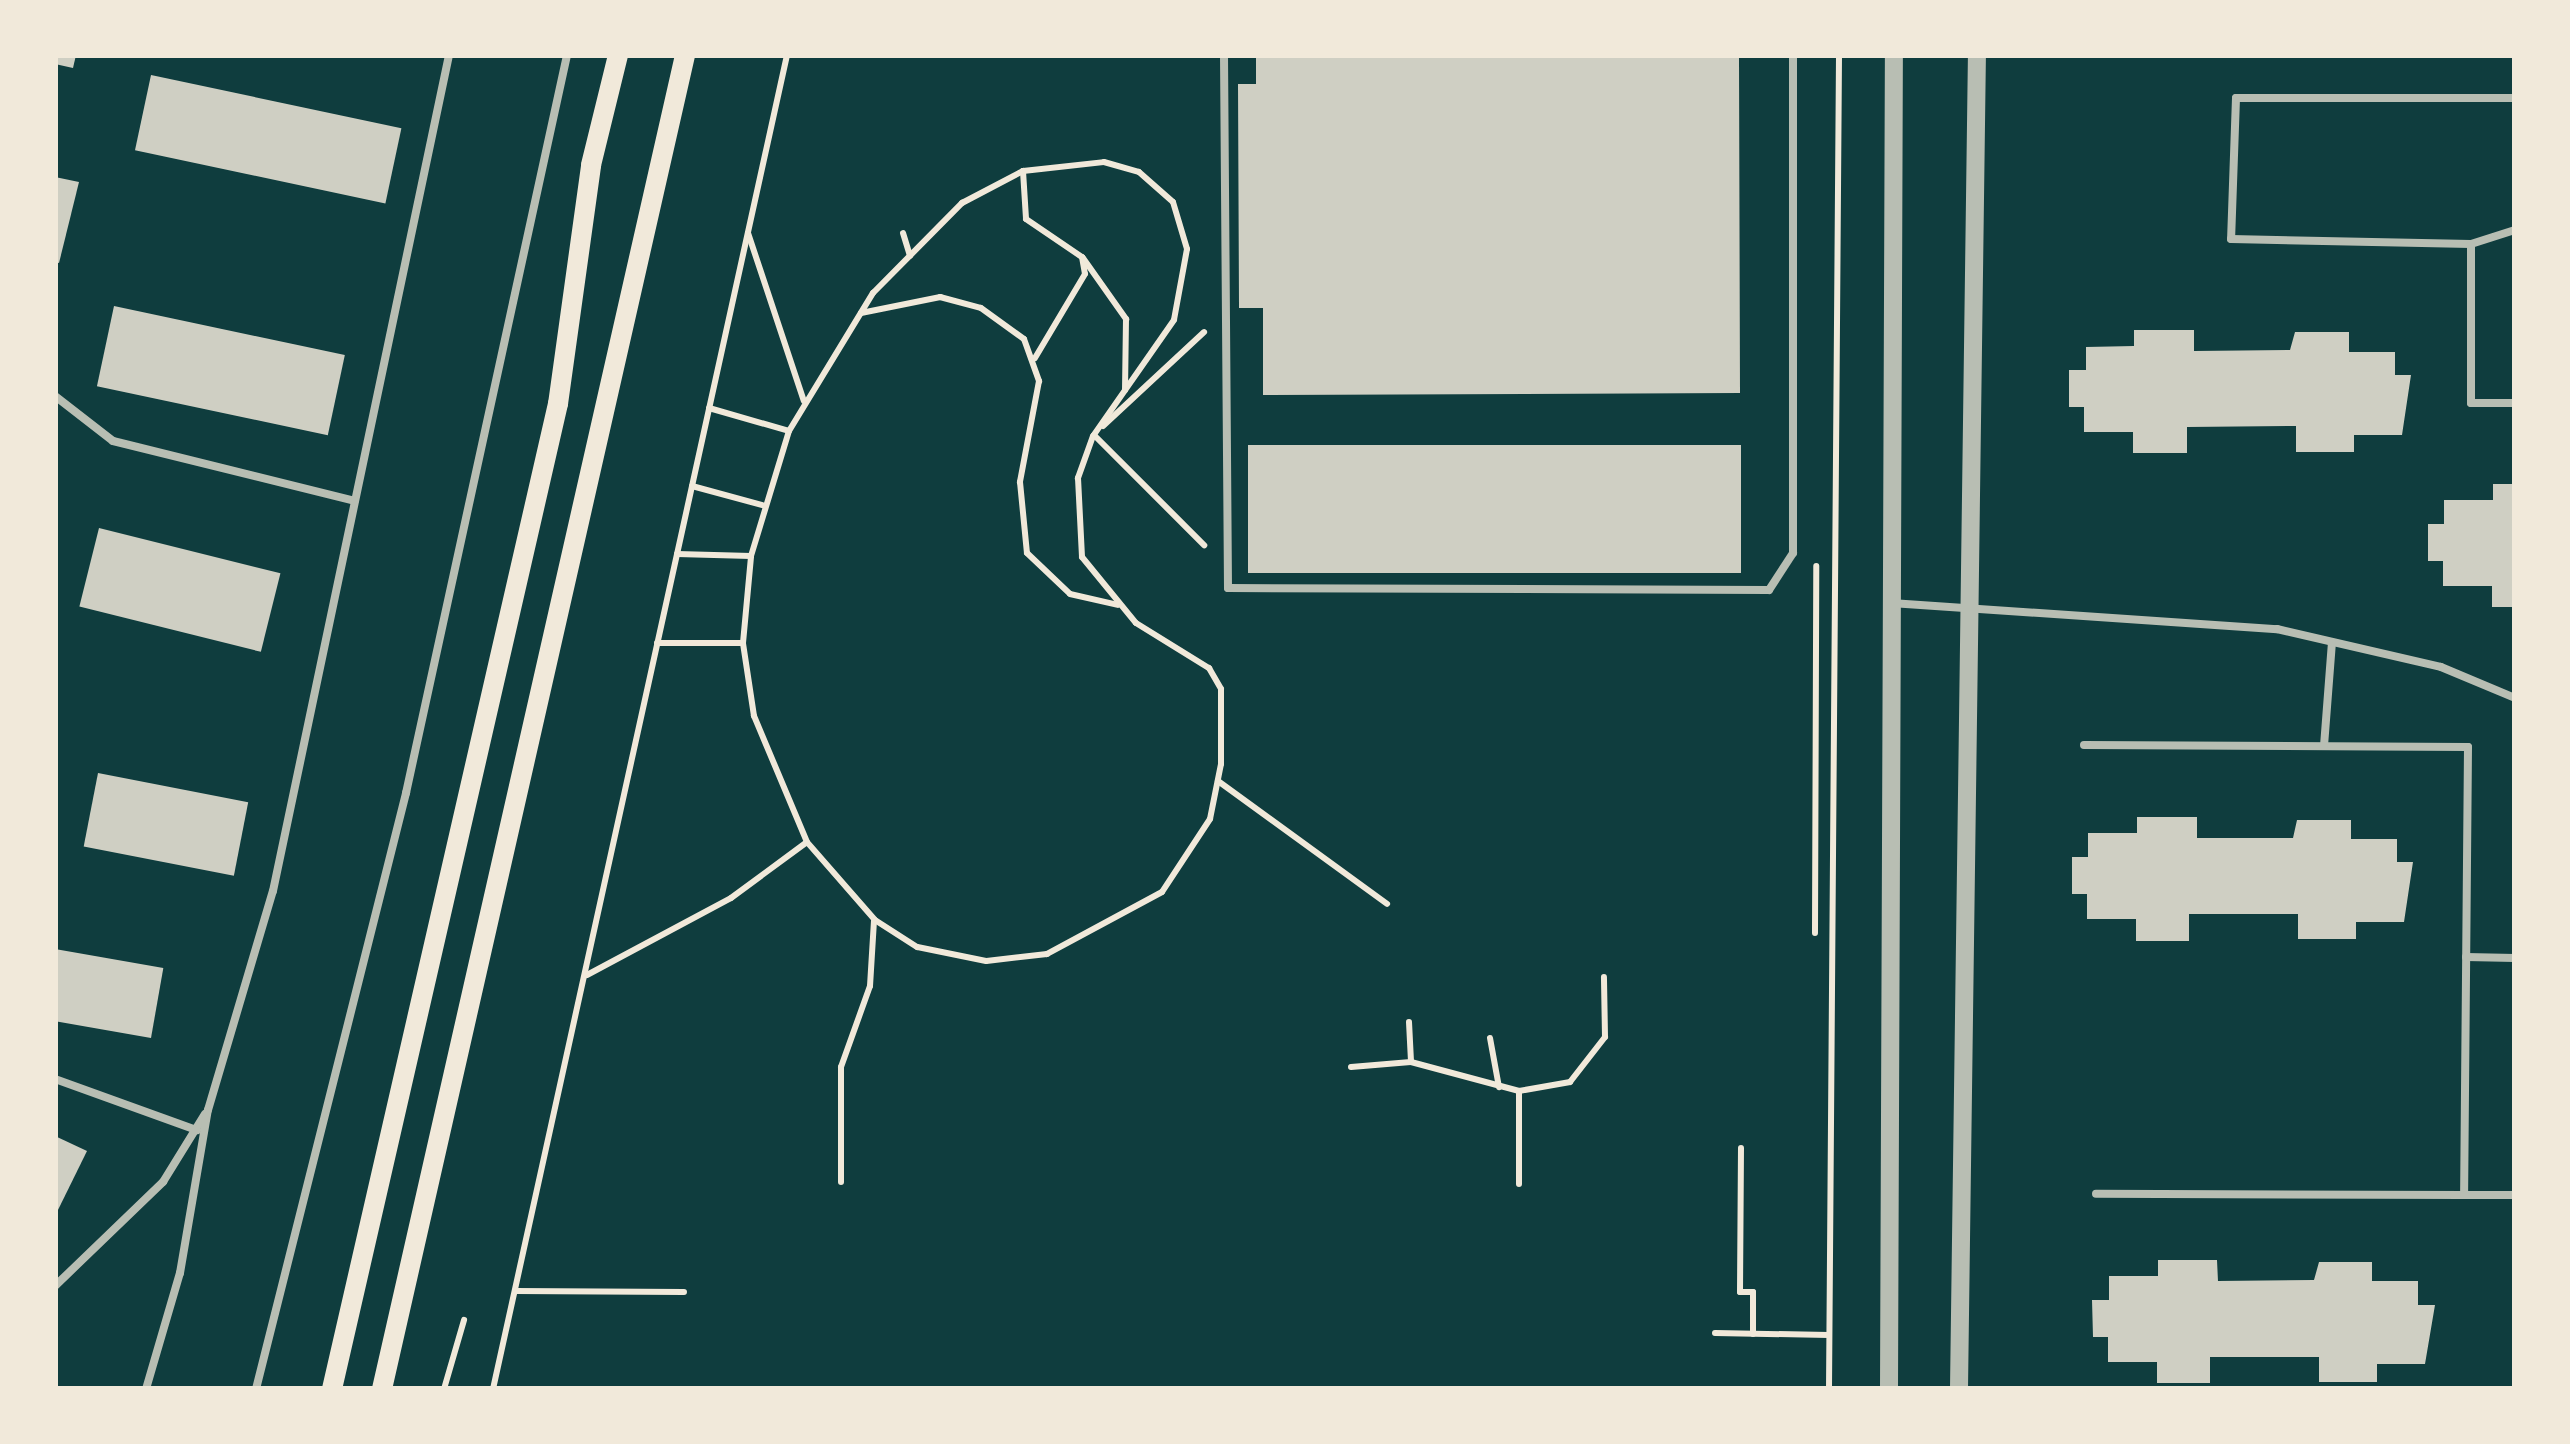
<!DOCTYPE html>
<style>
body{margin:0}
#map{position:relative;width:2570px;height:1444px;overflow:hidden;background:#0f3d3e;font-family:"PT Sans",sans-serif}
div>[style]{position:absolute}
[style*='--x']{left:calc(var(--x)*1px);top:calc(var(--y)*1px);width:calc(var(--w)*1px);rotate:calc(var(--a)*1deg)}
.building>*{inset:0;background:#cfcfc3;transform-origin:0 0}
.path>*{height:6px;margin:-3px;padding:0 3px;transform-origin:3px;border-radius:3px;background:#f1e9da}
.service>*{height:8px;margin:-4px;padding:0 4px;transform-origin:4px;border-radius:4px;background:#b8beb3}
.tertiary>*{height:18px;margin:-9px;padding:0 9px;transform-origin:9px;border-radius:9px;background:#b8beb3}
.secondary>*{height:20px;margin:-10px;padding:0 10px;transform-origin:10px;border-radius:10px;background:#f1e9da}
span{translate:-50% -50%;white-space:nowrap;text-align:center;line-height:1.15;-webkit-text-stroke:8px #f1e9da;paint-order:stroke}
.frame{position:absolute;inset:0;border:58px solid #f1e9da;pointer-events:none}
</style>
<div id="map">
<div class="building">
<i style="clip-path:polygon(55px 55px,76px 55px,73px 68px,55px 64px)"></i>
<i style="clip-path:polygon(1256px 55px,1739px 55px,1740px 393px,1263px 395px,1263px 308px,1239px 308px,1238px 84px,1256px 84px)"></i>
<i style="left:151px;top:75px;width:256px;height:77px;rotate:12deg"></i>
<i style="clip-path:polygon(55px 177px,79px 182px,59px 263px,55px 262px)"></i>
<i style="left:114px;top:306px;width:236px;height:82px;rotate:12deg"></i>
<i style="clip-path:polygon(2134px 330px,2194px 330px,2194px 351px,2290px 350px,2295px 332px,2349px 332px,2349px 352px,2395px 352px,2395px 375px,2411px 375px,2402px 435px,2354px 435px,2354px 452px,2296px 452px,2296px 426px,2187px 427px,2187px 453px,2133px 453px,2133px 432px,2084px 432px,2084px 407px,2069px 407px,2069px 370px,2086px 370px,2086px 347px,2134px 346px)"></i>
<i style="left:1248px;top:445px;width:493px;height:128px"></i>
<i style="clip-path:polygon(2493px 484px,2515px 484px,2515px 607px,2492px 607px,2492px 586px,2443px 586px,2443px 561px,2428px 561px,2428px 524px,2444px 524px,2444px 500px,2493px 500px)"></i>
<i style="left:99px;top:528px;width:187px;height:81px;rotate:14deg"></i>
<i style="left:98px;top:773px;width:153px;height:75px;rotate:11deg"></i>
<i style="clip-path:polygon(2137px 817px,2197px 817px,2197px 838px,2293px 838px,2297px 820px,2351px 820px,2351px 839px,2397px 839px,2397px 862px,2413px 862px,2404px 922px,2356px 922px,2356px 939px,2298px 939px,2298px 914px,2189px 914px,2189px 941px,2136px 941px,2136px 919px,2087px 919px,2087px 894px,2072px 894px,2072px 857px,2088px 857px,2088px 833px,2137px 833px)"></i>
<i style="left:55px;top:949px;width:110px;height:71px;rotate:10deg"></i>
<i style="clip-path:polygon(55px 1136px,87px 1151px,55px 1216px)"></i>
<i style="clip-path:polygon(2158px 1260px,2217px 1260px,2218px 1281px,2314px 1280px,2319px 1262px,2372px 1262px,2372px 1281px,2418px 1281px,2418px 1305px,2435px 1305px,2425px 1364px,2377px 1364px,2377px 1382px,2319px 1382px,2319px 1357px,2210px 1357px,2210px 1383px,2157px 1383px,2157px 1362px,2108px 1362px,2108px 1337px,2093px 1337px,2092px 1300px,2109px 1300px,2109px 1276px,2158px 1276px)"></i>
</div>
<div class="path">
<i style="--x:1104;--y:162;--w:36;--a:16"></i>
<i style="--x:1139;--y:172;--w:45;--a:41.4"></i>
<i style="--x:1173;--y:202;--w:49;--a:73.4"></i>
<i style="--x:1187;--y:249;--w:72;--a:100.4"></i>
<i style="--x:1174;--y:320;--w:141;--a:124.9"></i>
<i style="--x:1093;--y:436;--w:45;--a:109.7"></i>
<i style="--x:1078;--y:478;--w:79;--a:87.1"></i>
<i style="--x:1082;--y:557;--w:85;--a:50.7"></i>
<i style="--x:1136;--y:623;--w:86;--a:31.7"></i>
<i style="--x:1209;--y:668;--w:24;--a:60"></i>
<i style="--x:1221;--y:689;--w:75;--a:90"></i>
<i style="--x:1221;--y:764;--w:56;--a:101.3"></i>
<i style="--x:1210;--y:819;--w:87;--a:123.3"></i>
<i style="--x:1162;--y:892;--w:131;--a:151.7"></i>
<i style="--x:1047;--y:954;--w:61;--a:173.5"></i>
<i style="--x:986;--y:961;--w:70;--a:-168.5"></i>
<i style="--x:917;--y:947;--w:50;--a:-147.3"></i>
<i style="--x:875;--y:920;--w:103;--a:-131.1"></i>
<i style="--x:807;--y:842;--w:137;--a:-112.8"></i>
<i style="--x:754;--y:716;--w:74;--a:-98.6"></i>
<i style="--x:743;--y:643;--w:87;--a:-84.7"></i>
<i style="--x:751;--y:556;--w:131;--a:-73.1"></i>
<i style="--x:789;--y:431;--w:162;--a:-58.7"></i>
<i style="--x:873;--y:293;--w:127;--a:-45.3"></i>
<i style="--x:962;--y:203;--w:69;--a:-27.7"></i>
<i style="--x:1023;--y:171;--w:81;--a:-6.3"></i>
<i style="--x:1023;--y:171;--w:48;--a:86.4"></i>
<i style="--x:1026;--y:219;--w:68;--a:34.2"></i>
<i style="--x:1082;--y:257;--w:17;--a:80"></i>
<i style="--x:1085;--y:274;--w:98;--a:120.8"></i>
<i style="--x:748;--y:233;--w:177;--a:71.6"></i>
<i style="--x:903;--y:233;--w:24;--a:73"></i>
<i style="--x:1083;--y:258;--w:75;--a:54.8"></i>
<i style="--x:1126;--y:319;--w:71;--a:90.8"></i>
<i style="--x:861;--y:313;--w:81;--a:-11.4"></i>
<i style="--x:940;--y:297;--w:42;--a:15"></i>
<i style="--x:981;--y:308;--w:53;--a:35.8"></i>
<i style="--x:1024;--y:339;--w:45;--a:70.3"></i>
<i style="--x:1039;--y:381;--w:103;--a:100.7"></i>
<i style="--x:1020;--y:482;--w:71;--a:84.4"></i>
<i style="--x:1027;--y:553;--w:59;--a:43.6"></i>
<i style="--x:1070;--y:594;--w:49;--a:12.9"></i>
<i style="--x:709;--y:408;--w:83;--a:16"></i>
<i style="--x:1103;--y:426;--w:138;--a:-42.9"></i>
<i style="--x:1094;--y:435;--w:156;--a:45"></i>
<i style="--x:692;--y:486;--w:73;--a:15.2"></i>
<i style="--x:677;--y:554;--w:74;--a:1.5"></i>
<i style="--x:657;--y:643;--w:86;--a:0"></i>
<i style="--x:1218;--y:781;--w:209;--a:36"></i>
<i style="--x:1815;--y:933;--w:367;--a:-89.8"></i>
<i style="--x:587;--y:975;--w:163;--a:-28.1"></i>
<i style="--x:731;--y:898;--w:94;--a:-36.4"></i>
<i style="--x:1409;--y:1022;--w:40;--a:87.1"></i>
<i style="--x:1490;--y:1038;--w:50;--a:79.6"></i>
<i style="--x:1351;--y:1067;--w:60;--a:-4.8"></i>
<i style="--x:1411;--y:1062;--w:112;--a:15"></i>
<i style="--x:1519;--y:1091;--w:52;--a:-10"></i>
<i style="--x:1570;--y:1082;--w:57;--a:-52.1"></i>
<i style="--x:1605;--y:1037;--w:60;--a:-91"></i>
<i style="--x:1519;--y:1091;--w:93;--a:90"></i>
<i style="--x:1741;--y:1148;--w:144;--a:90.4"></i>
<i style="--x:1740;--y:1292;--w:13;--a:0"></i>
<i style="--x:1753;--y:1292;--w:42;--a:90"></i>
<i style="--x:841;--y:1182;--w:115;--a:-90"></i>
<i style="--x:841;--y:1067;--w:86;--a:-70.3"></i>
<i style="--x:870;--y:986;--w:65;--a:-86.5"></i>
<i style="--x:515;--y:1291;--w:169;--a:0.3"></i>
<i style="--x:1715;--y:1333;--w:114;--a:1"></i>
<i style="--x:444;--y:1389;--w:72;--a:-73.8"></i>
<i style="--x:493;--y:1389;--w:1366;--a:-77.57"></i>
<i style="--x:1829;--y:1389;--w:1334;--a:-89.57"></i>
</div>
<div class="service">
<i style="--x:1224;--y:55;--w:533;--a:89.57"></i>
<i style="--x:1228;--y:588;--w:541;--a:0.21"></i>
<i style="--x:1769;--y:590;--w:44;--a:-57"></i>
<i style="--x:1793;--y:553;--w:498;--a:-90"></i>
<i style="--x:2515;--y:98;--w:279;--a:180"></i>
<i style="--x:2236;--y:98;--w:141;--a:92"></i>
<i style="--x:2231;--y:239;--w:240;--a:1.2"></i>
<i style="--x:2471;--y:244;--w:46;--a:-17.7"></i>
<i style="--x:2471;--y:244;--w:159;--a:90"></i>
<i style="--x:2471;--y:403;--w:44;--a:0"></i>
<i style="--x:55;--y:396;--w:73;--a:37.8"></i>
<i style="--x:113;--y:441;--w:249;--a:13.9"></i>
<i style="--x:1891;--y:603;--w:387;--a:3.9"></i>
<i style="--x:2277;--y:629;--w:168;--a:13"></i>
<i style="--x:2441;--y:667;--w:80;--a:22.7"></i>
<i style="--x:2084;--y:745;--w:384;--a:0.3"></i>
<i style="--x:2468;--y:747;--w:448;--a:90.5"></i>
<i style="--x:2464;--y:1195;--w:368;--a:-179.8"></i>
<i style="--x:2324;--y:746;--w:104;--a:-85.6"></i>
<i style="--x:2466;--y:957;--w:49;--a:1.2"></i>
<i style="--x:55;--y:1079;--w:151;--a:19.8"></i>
<i style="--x:2464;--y:1195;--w:51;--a:0"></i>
<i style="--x:55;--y:1286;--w:150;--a:-43.9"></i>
<i style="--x:163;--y:1182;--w:80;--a:-58.3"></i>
<i style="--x:146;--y:1389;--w:121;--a:-73.7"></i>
<i style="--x:180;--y:1273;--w:165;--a:-80.3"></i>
<i style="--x:208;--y:1110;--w:228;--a:-73.5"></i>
<i style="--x:273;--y:891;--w:854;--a:-78.11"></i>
<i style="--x:256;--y:1389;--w:615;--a:-75.87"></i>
<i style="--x:406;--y:793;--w:755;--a:-77.69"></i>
</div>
<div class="tertiary">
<i style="--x:1889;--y:1389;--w:1334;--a:-89.79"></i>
<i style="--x:1959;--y:1389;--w:1334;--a:-89.23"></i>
</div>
<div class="secondary">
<i style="--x:332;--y:1389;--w:1011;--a:-77.08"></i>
<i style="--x:558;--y:404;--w:241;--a:-82.1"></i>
<i style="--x:591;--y:165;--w:113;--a:-76.2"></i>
<i style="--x:382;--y:1389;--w:1368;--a:-77.2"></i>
</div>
<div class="frame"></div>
</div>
